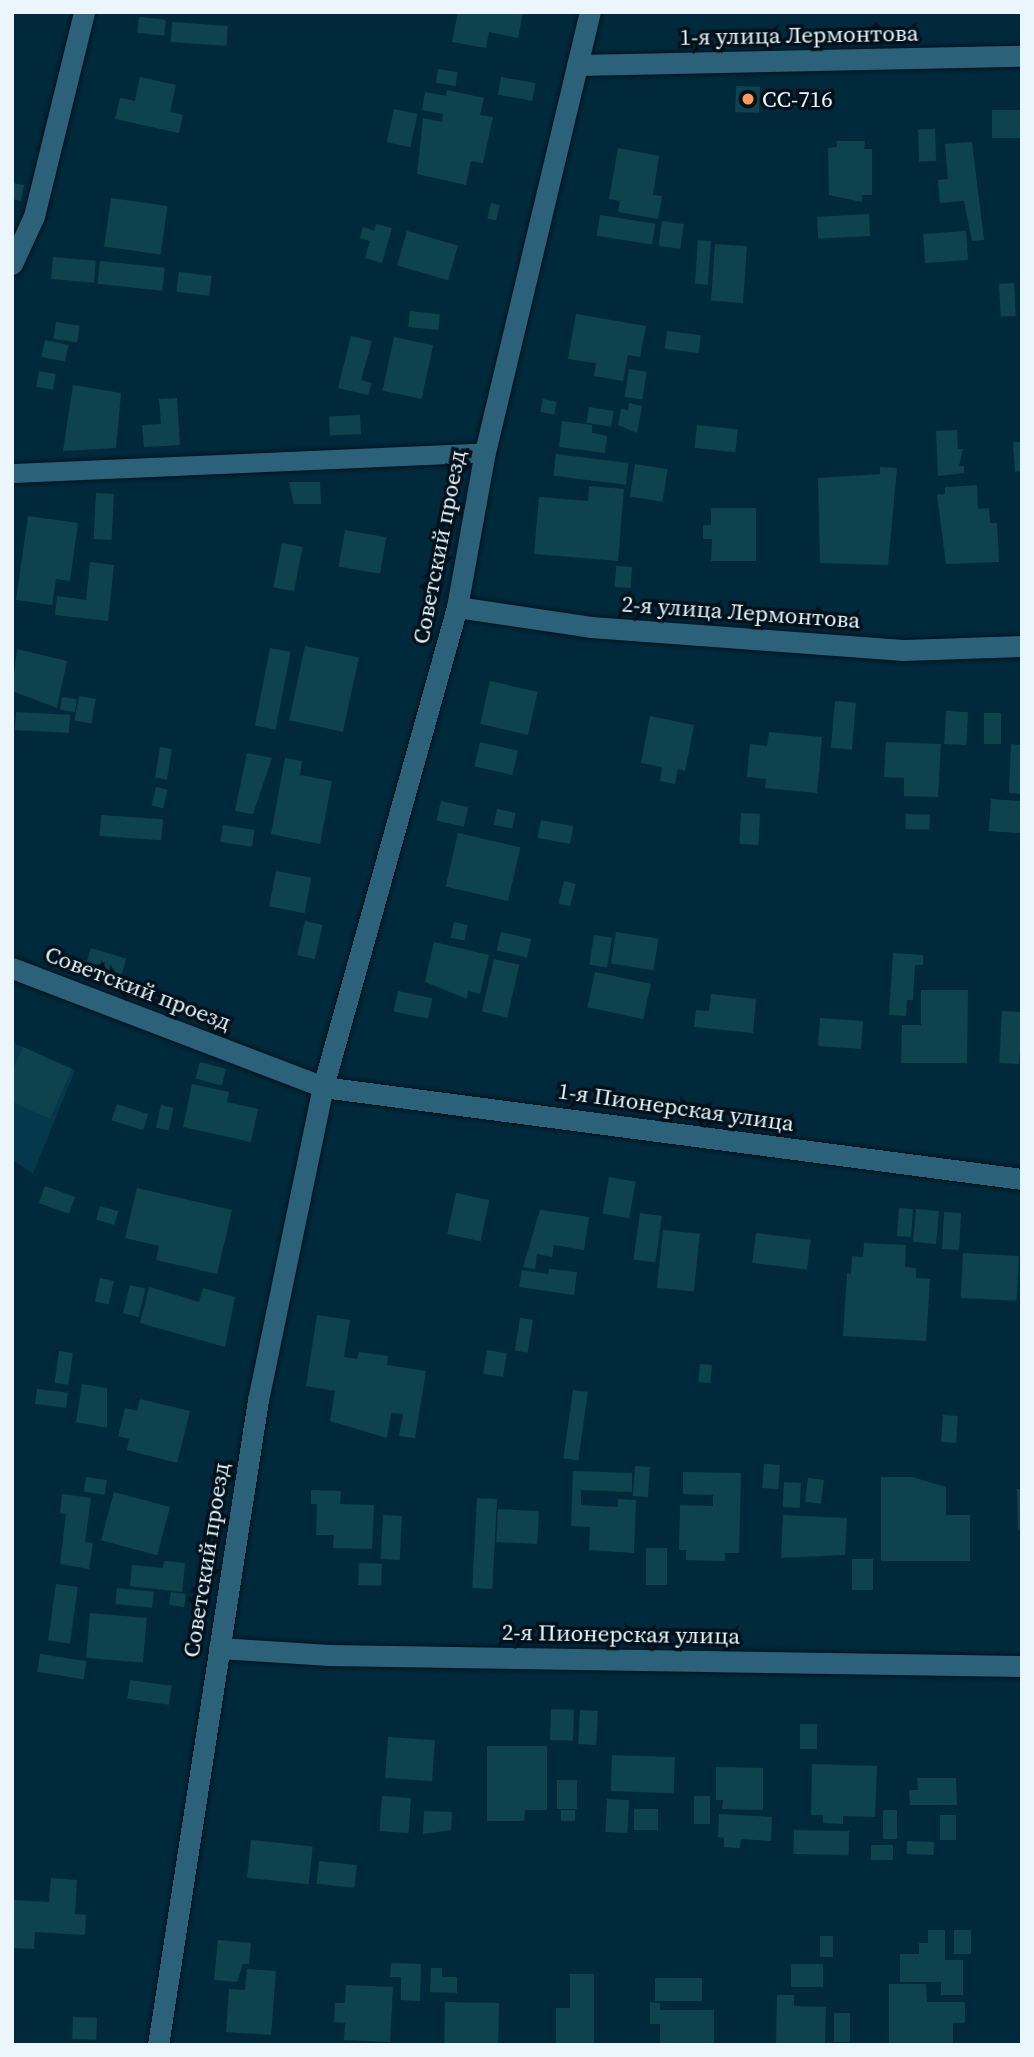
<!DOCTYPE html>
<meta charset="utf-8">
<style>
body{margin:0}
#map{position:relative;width:1034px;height:2057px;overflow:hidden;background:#002a3c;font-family:"Source Serif 4",serif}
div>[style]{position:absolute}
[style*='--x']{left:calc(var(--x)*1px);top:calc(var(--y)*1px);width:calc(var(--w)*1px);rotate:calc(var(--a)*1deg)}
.built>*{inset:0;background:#05374d}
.building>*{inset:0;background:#0e434d;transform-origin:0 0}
.roads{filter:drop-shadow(0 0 2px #00121e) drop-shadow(0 0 2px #00121e)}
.lane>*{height:19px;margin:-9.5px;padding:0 9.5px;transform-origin:9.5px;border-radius:9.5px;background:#2c617a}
.street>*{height:21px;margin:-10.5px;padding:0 10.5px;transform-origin:10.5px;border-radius:10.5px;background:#2c617a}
.dots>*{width:19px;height:19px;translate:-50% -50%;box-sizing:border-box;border:4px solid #00111b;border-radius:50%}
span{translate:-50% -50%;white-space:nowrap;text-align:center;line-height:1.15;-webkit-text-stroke:7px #00111b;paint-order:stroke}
.street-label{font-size:23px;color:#ebf6fc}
.poi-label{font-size:23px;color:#ebf6fc}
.left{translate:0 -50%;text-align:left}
.frame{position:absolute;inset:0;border:14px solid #ebf6fc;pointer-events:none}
</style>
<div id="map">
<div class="built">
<i style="clip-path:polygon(12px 1042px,75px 1070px,33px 1174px,12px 1159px)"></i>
</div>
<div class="building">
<i style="clip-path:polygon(458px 12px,523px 12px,518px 38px,489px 32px,486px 48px,452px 42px)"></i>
<i style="left:139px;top:17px;width:27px;height:16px;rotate:6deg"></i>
<i style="left:172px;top:22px;width:56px;height:20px;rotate:4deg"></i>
<i style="left:438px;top:69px;width:20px;height:14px;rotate:9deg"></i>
<i style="clip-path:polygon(140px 77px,176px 85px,170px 112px,183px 115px,179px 133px,115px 119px,120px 98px,135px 101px)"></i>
<i style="left:501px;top:77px;width:35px;height:18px;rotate:10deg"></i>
<i style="left:736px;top:86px;width:24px;height:26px;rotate:2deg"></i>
<i style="clip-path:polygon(447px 90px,484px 98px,480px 115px,493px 117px,483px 163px,471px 161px,466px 185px,417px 174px,423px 118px,442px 122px,443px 114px,422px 110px,425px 92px,446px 96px)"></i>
<i style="left:394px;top:109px;width:24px;height:34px;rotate:12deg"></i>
<i style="left:992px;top:110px;width:30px;height:28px"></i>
<i style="left:935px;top:129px;width:32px;height:17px;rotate:88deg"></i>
<i style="clip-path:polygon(836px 141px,865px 141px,864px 149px,872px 149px,872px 195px,862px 195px,862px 202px,829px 195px,828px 148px,837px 147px)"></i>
<i style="clip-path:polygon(972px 142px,984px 240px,972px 241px,964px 201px,940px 203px,938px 180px,948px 179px,945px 144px)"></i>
<i style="clip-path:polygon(618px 148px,659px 156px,653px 195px,662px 196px,658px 219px,618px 212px,620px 201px,609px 199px)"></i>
<i style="clip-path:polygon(12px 183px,24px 185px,21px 201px,12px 199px)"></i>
<i style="left:111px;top:198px;width:57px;height:49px;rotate:8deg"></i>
<i style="left:491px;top:203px;width:9px;height:16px;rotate:13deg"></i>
<i style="left:869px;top:214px;width:22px;height:52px;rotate:87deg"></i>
<i style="left:600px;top:215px;width:56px;height:21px;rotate:9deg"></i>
<i style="left:662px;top:221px;width:22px;height:25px;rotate:8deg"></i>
<i style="clip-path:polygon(376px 224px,392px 228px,382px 263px,365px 258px,370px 241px,360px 238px,363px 227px,374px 231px)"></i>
<i style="left:407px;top:231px;width:53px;height:36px;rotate:16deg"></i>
<i style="left:966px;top:231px;width:29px;height:43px;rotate:86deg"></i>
<i style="left:698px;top:240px;width:13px;height:44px;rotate:4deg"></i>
<i style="left:715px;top:244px;width:32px;height:57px;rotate:4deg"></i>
<i style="left:53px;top:257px;width:43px;height:22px;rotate:5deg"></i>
<i style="left:100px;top:261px;width:65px;height:23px;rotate:6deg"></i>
<i style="left:179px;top:272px;width:33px;height:20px;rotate:7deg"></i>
<i style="left:1014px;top:283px;width:33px;height:15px;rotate:87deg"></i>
<i style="left:410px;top:311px;width:30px;height:16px;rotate:6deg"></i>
<i style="clip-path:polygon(576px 314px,646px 326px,640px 357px,628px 355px,623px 381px,594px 376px,596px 363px,568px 359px)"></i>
<i style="left:56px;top:322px;width:24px;height:17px;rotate:9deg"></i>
<i style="left:667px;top:331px;width:34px;height:18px;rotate:7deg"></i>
<i style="clip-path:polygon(351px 336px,372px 341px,361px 380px,372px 383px,368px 395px,338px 388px)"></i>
<i style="left:394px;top:337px;width:40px;height:55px;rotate:12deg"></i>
<i style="left:45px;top:340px;width:24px;height:17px;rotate:12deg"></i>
<i style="left:629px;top:369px;width:18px;height:28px;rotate:9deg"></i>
<i style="left:39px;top:371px;width:17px;height:16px;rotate:10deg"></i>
<i style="clip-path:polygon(73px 385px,121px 393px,116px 448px,63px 451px)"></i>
<i style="clip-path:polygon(177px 398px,180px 445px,144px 447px,142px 425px,161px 424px,159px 399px)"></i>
<i style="left:543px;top:399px;width:14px;height:13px;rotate:12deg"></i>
<i style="clip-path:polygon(629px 403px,642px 406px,637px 433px,618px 425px,621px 409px,628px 410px)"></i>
<i style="left:589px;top:407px;width:25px;height:16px;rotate:9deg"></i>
<i style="left:360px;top:415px;width:19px;height:31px;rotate:87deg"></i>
<i style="clip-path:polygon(562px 421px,592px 425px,592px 433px,607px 436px,605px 453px,559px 447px)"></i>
<i style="left:697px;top:425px;width:41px;height:23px;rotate:6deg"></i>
<i style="clip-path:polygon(957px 430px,958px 449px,963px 449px,959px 466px,964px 466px,964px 473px,938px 476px,936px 431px)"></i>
<i style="clip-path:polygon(1013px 442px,1022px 442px,1022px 471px,1015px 472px)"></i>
<i style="left:556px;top:454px;width:73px;height:22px;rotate:7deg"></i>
<i style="left:635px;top:464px;width:33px;height:33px;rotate:9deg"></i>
<i style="clip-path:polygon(880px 467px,897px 468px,888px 565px,820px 563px,818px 478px,880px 474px)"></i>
<i style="clip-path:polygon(289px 482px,320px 482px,321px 504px,294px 504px)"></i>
<i style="clip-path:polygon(977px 485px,978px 509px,989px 508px,990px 523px,997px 523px,999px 562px,946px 564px,937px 495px,945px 494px,945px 487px)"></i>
<i style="clip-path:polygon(589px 486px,624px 489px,618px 561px,534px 554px,539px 497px,588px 501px)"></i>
<i style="left:96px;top:493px;width:18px;height:46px;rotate:3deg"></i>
<i style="clip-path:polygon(711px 508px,756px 508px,756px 561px,711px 561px,712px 539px,703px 539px,703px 525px,711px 525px)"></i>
<i style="clip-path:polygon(28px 516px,78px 523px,70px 581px,56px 579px,52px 605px,16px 600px)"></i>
<i style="left:345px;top:530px;width:42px;height:37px;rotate:10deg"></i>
<i style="left:282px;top:543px;width:21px;height:45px;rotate:11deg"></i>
<i style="clip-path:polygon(90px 562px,114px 565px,108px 621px,55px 615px,57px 596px,86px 600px)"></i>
<i style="left:616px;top:566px;width:16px;height:21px;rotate:4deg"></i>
<i style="left:305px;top:646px;width:55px;height:76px;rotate:12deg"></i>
<i style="left:270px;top:648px;width:21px;height:79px;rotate:11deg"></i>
<i style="clip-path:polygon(17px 649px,67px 661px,57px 708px,12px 691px)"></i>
<i style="left:490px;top:681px;width:49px;height:44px;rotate:13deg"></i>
<i style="left:79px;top:696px;width:17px;height:25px;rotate:10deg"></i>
<i style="left:62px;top:697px;width:15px;height:13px;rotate:8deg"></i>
<i style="left:835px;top:701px;width:21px;height:47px;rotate:5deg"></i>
<i style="left:946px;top:711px;width:22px;height:33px;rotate:3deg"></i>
<i style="left:16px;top:712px;width:54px;height:18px;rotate:3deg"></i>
<i style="left:984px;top:713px;width:17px;height:31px"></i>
<i style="clip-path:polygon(650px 716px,694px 725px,685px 771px,678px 769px,675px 784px,660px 781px,662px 767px,641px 763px)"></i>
<i style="clip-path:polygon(769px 732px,822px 737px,817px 793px,765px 788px,766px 779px,747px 777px,750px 744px,767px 746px)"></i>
<i style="left:480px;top:742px;width:39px;height:25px;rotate:13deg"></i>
<i style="clip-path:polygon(886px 742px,941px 744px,938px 797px,904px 796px,904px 778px,884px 777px)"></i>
<i style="clip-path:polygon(1011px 744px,1022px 745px,1022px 794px,1009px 793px)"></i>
<i style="left:160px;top:747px;width:12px;height:31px;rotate:9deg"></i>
<i style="clip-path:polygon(247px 753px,272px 758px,253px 814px,235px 811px)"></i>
<i style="clip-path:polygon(285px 758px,302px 761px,300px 775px,332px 781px,320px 844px,271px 834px)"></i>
<i style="left:156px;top:787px;width:12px;height:19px;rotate:14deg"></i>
<i style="left:991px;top:799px;width:31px;height:32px;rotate:4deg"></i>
<i style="left:441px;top:801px;width:28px;height:20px;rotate:13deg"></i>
<i style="left:497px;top:809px;width:19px;height:16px;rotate:12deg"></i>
<i style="left:741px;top:813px;width:19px;height:31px;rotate:3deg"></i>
<i style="left:906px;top:814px;width:24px;height:15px;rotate:2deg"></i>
<i style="left:101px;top:815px;width:62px;height:21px;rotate:4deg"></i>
<i style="left:541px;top:820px;width:33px;height:18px;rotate:11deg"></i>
<i style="left:223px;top:825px;width:32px;height:17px;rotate:9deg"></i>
<i style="left:458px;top:833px;width:64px;height:55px;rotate:13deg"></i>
<i style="left:276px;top:871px;width:36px;height:36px;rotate:11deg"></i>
<i style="left:564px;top:881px;width:12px;height:23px;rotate:14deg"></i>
<i style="left:305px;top:921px;width:18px;height:35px;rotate:13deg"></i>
<i style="left:454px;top:922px;width:14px;height:16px;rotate:12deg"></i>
<i style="left:501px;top:932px;width:31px;height:19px;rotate:13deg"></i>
<i style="left:616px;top:932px;width:43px;height:32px;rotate:9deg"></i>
<i style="left:594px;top:935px;width:18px;height:30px;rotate:9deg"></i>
<i style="clip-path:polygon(434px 942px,489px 955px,480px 994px,468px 991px,467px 999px,425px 982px)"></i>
<i style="left:91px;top:948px;width:37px;height:18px;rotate:17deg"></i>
<i style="clip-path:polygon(893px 953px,923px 955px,923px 965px,915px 965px,913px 1000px,907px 1000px,906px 1016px,889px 1015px)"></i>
<i style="left:494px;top:959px;width:26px;height:54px;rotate:13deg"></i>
<i style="left:595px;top:972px;width:57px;height:36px;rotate:12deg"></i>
<i style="clip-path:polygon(921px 990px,968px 990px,967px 1063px,901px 1063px,902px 1025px,921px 1025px)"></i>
<i style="left:398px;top:991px;width:35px;height:21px;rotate:12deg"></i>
<i style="clip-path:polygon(711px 994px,756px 999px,753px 1033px,694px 1027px,696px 1010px,709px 1011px)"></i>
<i style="left:1002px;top:1011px;width:20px;height:52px;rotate:3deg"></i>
<i style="left:820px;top:1018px;width:43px;height:28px;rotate:4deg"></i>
<i style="clip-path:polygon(23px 1047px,72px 1069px,50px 1119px,12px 1102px,12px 1071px)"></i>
<i style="left:200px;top:1062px;width:27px;height:17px;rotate:15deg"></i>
<i style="clip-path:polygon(192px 1084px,229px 1092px,227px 1102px,258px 1109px,251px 1142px,183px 1127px)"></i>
<i style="left:117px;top:1104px;width:33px;height:17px;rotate:18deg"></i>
<i style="left:161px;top:1105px;width:13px;height:23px;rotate:13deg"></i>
<i style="left:609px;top:1177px;width:27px;height:37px;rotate:10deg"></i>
<i style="left:45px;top:1186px;width:32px;height:18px;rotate:20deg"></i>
<i style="clip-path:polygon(137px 1188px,232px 1210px,217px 1274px,156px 1260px,159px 1246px,125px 1238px)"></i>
<i style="left:456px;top:1193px;width:34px;height:42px;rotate:12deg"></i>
<i style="left:100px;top:1206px;width:19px;height:14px;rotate:16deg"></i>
<i style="left:899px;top:1208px;width:14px;height:28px;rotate:4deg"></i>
<i style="left:916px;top:1209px;width:23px;height:33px;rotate:5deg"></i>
<i style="clip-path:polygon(540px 1210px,589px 1217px,584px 1250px,554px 1245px,552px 1257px,537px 1254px,535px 1269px,523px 1267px)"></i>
<i style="left:944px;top:1212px;width:17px;height:37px;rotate:3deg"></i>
<i style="left:640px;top:1213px;width:22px;height:47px;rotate:8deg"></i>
<i style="left:663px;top:1230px;width:37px;height:58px;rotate:6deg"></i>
<i style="left:756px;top:1233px;width:55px;height:30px;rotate:7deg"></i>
<i style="clip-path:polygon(864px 1243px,906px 1245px,905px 1267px,916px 1268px,916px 1278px,930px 1279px,926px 1341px,843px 1336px,847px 1273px,851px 1274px,852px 1256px,863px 1257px)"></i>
<i style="left:963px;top:1253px;width:56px;height:45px;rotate:3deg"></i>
<i style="clip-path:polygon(549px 1269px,577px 1272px,574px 1295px,519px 1287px,522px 1270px,548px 1274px)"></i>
<i style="left:100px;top:1278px;width:14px;height:24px;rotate:12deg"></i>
<i style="left:130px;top:1285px;width:16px;height:29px;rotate:14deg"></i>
<i style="clip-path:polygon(149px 1287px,199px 1302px,203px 1288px,235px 1297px,225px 1347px,140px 1323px)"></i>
<i style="clip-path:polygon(317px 1315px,350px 1320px,344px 1357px,357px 1359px,359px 1352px,388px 1356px,387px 1365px,426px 1371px,415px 1438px,399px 1436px,403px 1414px,391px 1413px,387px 1438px,330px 1421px,335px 1391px,306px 1386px)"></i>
<i style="left:520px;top:1318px;width:13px;height:33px;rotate:9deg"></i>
<i style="left:487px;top:1350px;width:20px;height:24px;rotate:9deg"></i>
<i style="left:59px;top:1351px;width:14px;height:32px;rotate:8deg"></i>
<i style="left:700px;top:1364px;width:12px;height:18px;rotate:5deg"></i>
<i style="clip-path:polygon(82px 1384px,107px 1388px,107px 1428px,76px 1422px)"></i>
<i style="left:37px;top:1389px;width:31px;height:15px;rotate:7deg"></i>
<i style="left:573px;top:1390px;width:15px;height:69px;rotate:8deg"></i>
<i style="clip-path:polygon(140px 1399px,190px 1411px,177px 1463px,127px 1450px,129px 1439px,118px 1436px,125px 1408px,137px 1411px)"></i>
<i style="left:943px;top:1415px;width:15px;height:27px;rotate:4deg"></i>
<i style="left:764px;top:1464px;width:16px;height:24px;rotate:4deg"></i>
<i style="left:635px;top:1466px;width:15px;height:30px;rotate:4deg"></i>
<i style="clip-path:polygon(573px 1471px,632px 1473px,632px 1492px,581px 1490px,581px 1505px,618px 1507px,618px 1499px,636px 1500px,634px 1553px,589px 1550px,590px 1527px,571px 1526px)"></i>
<i style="clip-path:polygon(683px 1472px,741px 1473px,739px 1553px,725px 1553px,725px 1561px,686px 1560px,686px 1550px,679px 1550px,680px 1505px,713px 1506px,713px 1495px,683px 1494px)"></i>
<i style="left:86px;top:1477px;width:21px;height:15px;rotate:8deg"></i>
<i style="clip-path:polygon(881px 1477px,912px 1477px,946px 1487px,946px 1515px,970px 1515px,970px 1561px,881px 1561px)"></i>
<i style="left:808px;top:1478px;width:16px;height:24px;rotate:7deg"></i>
<i style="left:784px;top:1482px;width:17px;height:25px;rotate:3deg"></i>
<i style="clip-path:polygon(1017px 1489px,1022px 1489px,1022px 1530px,1018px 1530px)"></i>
<i style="clip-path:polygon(311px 1490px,341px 1491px,340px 1504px,374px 1505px,372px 1549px,333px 1548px,334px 1535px,316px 1535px,317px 1504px,311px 1504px)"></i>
<i style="left:114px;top:1492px;width:58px;height:50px;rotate:15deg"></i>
<i style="clip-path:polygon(62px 1494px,91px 1498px,85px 1542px,93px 1543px,89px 1569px,60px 1564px,66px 1514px,60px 1513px)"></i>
<i style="left:477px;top:1498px;width:20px;height:90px;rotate:3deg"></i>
<i style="left:498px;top:1509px;width:41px;height:33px;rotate:3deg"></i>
<i style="left:383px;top:1515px;width:19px;height:44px;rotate:3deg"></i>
<i style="clip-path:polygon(783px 1515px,847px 1518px,845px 1555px,781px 1558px)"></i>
<i style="left:646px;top:1548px;width:21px;height:37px"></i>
<i style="left:852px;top:1559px;width:21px;height:31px"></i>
<i style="clip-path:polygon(164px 1561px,185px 1563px,182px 1592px,130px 1586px,132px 1565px,163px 1568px)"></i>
<i style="left:359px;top:1563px;width:23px;height:22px;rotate:2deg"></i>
<i style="left:56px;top:1584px;width:22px;height:57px;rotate:8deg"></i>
<i style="left:117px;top:1588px;width:37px;height:16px;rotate:6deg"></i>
<i style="left:171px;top:1592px;width:15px;height:13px;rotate:8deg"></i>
<i style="left:90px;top:1613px;width:57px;height:45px;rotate:5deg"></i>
<i style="left:40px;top:1654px;width:47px;height:18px;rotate:9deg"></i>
<i style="left:130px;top:1680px;width:42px;height:19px;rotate:8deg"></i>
<i style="left:551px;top:1709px;width:23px;height:31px;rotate:2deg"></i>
<i style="left:580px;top:1710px;width:18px;height:34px;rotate:3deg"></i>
<i style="left:800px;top:1724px;width:17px;height:25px"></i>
<i style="left:388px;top:1737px;width:47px;height:41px;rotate:4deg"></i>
<i style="clip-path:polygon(487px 1746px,547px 1746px,547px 1810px,525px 1810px,524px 1821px,487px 1821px)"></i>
<i style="left:612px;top:1755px;width:63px;height:36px;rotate:2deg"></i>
<i style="clip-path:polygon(812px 1764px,877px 1766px,875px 1817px,843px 1816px,843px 1824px,823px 1823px,823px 1815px,811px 1815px)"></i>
<i style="clip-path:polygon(716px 1767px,763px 1768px,763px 1810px,722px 1809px,723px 1800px,716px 1800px)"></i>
<i style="clip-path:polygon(917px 1778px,956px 1778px,957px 1805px,910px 1805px,909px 1790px,918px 1790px)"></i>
<i style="left:557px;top:1780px;width:20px;height:29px"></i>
<i style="left:382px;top:1796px;width:29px;height:35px;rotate:4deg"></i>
<i style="left:694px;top:1796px;width:16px;height:28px"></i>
<i style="left:607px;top:1799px;width:22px;height:33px;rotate:3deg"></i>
<i style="left:634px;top:1809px;width:24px;height:21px"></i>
<i style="left:575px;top:1810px;width:11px;height:14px;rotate:90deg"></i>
<i style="left:883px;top:1810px;width:14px;height:29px"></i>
<i style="clip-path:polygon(424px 1811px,452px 1812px,451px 1830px,423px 1834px)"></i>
<i style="clip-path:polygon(719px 1814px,772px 1817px,771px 1841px,741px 1839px,740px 1848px,724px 1847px,724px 1838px,718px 1837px)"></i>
<i style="left:940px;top:1815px;width:16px;height:25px"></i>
<i style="left:794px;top:1830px;width:55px;height:24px;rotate:1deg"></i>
<i style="left:251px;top:1840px;width:62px;height:38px;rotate:6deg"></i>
<i style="left:907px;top:1841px;width:27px;height:13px;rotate:2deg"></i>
<i style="left:871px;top:1845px;width:22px;height:15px"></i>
<i style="left:319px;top:1861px;width:38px;height:23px;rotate:6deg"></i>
<i style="clip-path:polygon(51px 1878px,77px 1880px,75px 1914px,86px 1915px,85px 1935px,35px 1932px,34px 1949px,12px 1948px,12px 1900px,49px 1902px)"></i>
<i style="clip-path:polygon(928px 1930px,945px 1930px,945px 1960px,963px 1960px,963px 1995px,941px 1995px,941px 1982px,900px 1982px,900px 1954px,919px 1954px,919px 1943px,928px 1943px)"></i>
<i style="left:954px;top:1930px;width:17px;height:24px"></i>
<i style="left:820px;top:1936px;width:13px;height:21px"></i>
<i style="clip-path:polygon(218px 1940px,251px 1943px,249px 1964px,243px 1964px,237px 1982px,214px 1980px)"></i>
<i style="clip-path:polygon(391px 1963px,421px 1964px,420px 2001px,401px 2000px,401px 1977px,390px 1977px)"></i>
<i style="left:791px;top:1964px;width:32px;height:23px"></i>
<i style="clip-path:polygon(431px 1968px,442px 1968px,442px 1977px,457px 1977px,457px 1993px,430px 1992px)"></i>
<i style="clip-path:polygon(247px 1969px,276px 1971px,271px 2035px,226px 2032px,229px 1989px,245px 1990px)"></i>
<i style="clip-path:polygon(570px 1974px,594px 1974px,594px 2045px,556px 2045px,556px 2008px,570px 2008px)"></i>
<i style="left:655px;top:1978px;width:47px;height:23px"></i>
<i style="clip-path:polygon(889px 1984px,926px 1984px,927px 2002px,965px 2002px,965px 2023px,953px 2023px,953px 2045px,889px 2045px)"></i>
<i style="clip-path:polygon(346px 1985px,393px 1987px,390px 2042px,344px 2040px,345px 2023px,334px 2022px,335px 2003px,345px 2003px)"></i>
<i style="clip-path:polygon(777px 1995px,794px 1995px,794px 2006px,826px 2007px,825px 2045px,776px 2045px)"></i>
<i style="left:445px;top:2002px;width:54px;height:43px;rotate:1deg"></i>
<i style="clip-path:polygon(650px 2002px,660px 2003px,660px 2010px,714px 2010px,714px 2045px,660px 2045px,660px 2024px,650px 2024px)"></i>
<i style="left:834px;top:2013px;width:16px;height:29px"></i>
<i style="left:73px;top:2017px;width:24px;height:22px;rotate:2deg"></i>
</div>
<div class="roads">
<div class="lane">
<i style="--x:12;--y:473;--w:473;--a:-2.5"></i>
</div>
<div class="street">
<i style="--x:577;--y:65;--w:445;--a:-1.2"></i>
<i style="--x:12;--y:264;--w:53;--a:-65.4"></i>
<i style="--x:34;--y:216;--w:210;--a:-76.2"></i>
<i style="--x:457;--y:607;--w:135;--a:8.5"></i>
<i style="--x:591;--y:627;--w:313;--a:4.2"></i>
<i style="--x:903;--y:650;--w:119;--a:-1.9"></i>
<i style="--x:12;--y:968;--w:333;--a:20.9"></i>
<i style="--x:323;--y:1087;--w:705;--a:7.5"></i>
<i style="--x:219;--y:1648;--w:110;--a:3.6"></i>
<i style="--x:329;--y:1655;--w:693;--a:0.91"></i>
<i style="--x:158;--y:2045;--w:653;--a:-81.19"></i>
<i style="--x:258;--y:1400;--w:320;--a:-78.3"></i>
<i style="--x:323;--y:1087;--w:498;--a:-74.4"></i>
<i style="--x:457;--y:607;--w:158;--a:-79.8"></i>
<i style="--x:485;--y:452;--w:452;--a:-76.6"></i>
</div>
</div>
<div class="dots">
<i style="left:748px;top:99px;background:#ff9b5a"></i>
</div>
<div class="street-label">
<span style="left:799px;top:35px;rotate:-1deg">1-я улица Лермонтова</span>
<span style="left:439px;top:547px;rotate:-79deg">Советский проезд</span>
<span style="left:741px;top:612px;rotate:4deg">2-я улица Лермонтова</span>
<span style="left:138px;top:988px;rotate:21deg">Советский проезд</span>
<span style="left:676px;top:1107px;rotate:8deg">1-я Пионерская улица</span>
<span style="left:206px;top:1560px;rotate:-81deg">Советский проезд</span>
<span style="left:621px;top:1634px;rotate:1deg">2-я Пионерская улица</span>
</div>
<div class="poi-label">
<span class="left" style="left:762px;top:99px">СС-716</span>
</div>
<div class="frame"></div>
</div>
